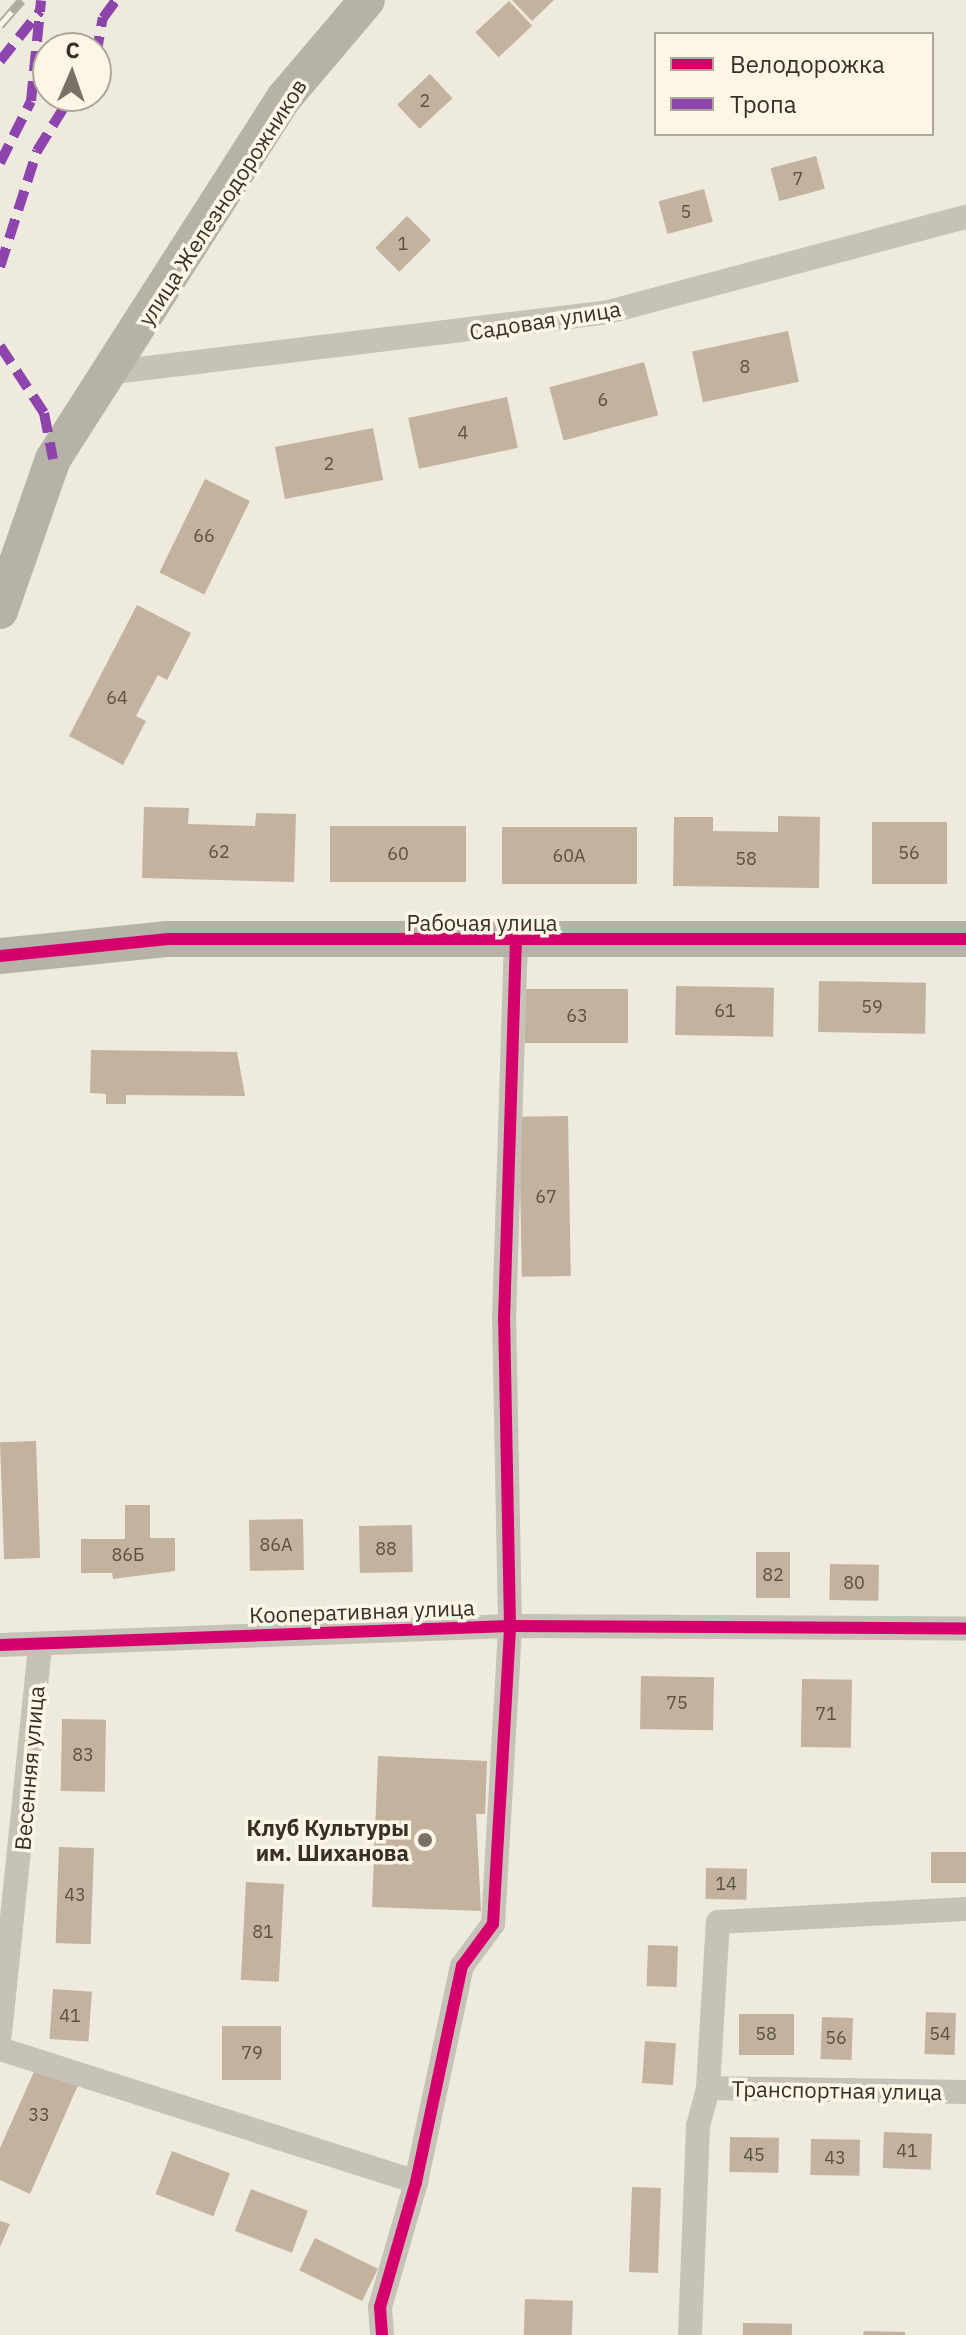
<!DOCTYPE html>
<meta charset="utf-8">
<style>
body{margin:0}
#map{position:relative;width:966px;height:2335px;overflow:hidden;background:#eeeade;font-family:"IBM Plex Sans",sans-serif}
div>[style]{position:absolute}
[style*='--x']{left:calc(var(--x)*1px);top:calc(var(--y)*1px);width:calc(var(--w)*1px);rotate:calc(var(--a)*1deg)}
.building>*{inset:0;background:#c3b29e;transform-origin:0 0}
.street>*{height:24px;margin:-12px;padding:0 12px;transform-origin:12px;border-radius:12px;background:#c6c2b8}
.secondary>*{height:36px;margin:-18px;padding:0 18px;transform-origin:18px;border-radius:18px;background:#b7b2a8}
.rail>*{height:9px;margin-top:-4.5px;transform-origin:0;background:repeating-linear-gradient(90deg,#fbf6e5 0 18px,#aeaaa2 0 36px);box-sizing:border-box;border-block:2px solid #aeaaa2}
.quiet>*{height:10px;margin-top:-5px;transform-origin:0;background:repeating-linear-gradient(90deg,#8e44ad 0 20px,transparent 0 30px)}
.cycleway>*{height:12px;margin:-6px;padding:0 6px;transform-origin:6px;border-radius:6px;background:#d6006c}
.dots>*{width:22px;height:22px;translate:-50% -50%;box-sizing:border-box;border:4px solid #fbf6e5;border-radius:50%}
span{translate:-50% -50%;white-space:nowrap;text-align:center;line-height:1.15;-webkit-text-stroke:7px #fbf6e5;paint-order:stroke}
.number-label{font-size:18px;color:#5a5044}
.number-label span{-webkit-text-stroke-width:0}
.street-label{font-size:22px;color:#373026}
.poi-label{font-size:22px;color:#373026;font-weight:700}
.right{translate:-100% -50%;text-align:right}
.legend{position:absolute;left:654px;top:32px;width:280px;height:104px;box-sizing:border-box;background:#fbf6e5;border:2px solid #ada799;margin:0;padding:10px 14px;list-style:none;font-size:24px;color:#373026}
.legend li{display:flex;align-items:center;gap:16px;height:40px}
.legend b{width:40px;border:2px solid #ada799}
.north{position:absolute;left:32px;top:32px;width:80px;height:80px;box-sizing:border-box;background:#fbf6e5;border:2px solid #ada799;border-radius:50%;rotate:2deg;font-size:22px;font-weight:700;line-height:32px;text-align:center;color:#373026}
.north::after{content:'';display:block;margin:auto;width:28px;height:36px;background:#777166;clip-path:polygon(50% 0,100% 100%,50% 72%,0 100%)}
</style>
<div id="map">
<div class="building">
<i style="clip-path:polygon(512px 0,554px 0,532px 21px)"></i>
<i style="left:509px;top:1px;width:34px;height:46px;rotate:47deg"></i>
<i style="left:430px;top:74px;width:33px;height:45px;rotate:47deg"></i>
<i style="left:816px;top:156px;width:34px;height:47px;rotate:75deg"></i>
<i style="left:704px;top:189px;width:34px;height:47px;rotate:75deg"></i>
<i style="left:407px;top:216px;width:34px;height:45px;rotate:45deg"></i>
<i style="left:788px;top:331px;width:52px;height:98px;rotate:78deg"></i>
<i style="left:644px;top:362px;width:55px;height:98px;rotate:75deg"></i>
<i style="left:507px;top:397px;width:52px;height:101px;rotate:78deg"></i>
<i style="left:373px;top:428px;width:53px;height:100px;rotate:79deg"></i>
<i style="left:205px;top:479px;width:50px;height:104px;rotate:26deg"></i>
<i style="clip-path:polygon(137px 605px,191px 633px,167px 680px,158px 675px,136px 716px,146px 721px,123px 765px,69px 736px)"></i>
<i style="clip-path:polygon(144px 807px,189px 808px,188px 824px,255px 826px,256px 813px,296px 814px,294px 882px,142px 878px)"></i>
<i style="clip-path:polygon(778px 816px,820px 817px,819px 888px,673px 886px,674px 817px,713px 817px,713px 831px,778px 832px)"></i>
<i style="left:872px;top:822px;width:75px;height:62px"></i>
<i style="left:330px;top:826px;width:136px;height:56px"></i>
<i style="left:502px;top:827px;width:135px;height:57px"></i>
<i style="left:819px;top:981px;width:107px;height:51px;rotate:1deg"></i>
<i style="left:676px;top:986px;width:98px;height:49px;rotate:1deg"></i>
<i style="left:525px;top:989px;width:103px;height:54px"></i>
<i style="clip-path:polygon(91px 1050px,237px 1052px,245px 1096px,126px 1095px,126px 1104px,106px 1104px,106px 1094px,90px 1093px)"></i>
<i style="left:568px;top:1116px;width:160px;height:49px;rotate:89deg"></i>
<i style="left:36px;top:1441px;width:117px;height:36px;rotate:88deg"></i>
<i style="clip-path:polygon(125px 1505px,150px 1505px,150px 1538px,175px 1538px,175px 1571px,113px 1579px,112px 1573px,81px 1573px,81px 1539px,125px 1539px)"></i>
<i style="left:303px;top:1519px;width:51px;height:54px;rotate:89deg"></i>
<i style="left:412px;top:1525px;width:47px;height:53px;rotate:89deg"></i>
<i style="left:756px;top:1552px;width:34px;height:46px"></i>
<i style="left:830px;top:1564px;width:49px;height:36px;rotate:1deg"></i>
<i style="left:641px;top:1676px;width:73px;height:53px;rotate:1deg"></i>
<i style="left:802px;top:1679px;width:50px;height:68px;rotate:1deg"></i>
<i style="left:62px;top:1719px;width:44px;height:72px;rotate:1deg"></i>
<i style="clip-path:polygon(378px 1756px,487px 1761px,485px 1814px,476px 1814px,481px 1911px,372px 1907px)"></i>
<i style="left:59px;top:1847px;width:35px;height:96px;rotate:2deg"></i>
<i style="left:931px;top:1852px;width:35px;height:31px"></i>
<i style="left:706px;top:1868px;width:41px;height:31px;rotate:1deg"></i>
<i style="left:246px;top:1882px;width:38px;height:98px;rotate:3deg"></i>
<i style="left:648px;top:1945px;width:30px;height:41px;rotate:2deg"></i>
<i style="left:53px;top:1989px;width:39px;height:50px;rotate:4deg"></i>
<i style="left:926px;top:2012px;width:30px;height:42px;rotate:2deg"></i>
<i style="left:739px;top:2014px;width:55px;height:41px"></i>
<i style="left:822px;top:2017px;width:31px;height:42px;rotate:2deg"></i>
<i style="left:222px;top:2026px;width:59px;height:54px"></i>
<i style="left:645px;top:2041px;width:31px;height:42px;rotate:4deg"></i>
<i style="clip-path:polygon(37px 2065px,79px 2083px,30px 2194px,0 2180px,0 2148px)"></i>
<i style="left:884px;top:2132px;width:48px;height:36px;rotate:2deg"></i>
<i style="left:730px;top:2137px;width:49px;height:35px;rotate:1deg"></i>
<i style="left:811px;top:2139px;width:49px;height:36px;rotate:1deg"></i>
<i style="left:172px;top:2151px;width:62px;height:46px;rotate:21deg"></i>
<i style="left:632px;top:2187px;width:29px;height:85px;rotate:2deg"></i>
<i style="left:251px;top:2189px;width:61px;height:45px;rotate:21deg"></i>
<i style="clip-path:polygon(0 2221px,10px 2224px,0 2247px)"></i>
<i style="left:315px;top:2238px;width:70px;height:36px;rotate:26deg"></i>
<i style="left:525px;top:2299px;width:48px;height:36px;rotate:2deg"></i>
<i style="left:743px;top:2323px;width:49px;height:12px;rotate:1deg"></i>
<i style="clip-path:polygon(864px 2331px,905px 2332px,905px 2335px,863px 2335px)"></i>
</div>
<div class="street">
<i style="--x:114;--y:372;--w:498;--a:-6.9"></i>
<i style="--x:608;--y:312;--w:370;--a:-14.9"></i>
<i style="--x:0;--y:1645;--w:510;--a:-2.13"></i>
<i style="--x:510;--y:1626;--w:456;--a:0.3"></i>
<i style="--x:0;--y:2034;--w:391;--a:-84.1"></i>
<i style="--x:0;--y:2049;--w:437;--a:17.7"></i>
<i style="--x:708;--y:2088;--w:258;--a:0.9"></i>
<i style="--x:382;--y:2335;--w:28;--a:-94"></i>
<i style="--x:380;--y:2307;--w:130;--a:-73.9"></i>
<i style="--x:416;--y:2182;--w:221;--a:-78"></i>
<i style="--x:462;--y:1966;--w:52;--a:-53.6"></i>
<i style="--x:493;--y:1924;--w:298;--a:-86.7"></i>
<i style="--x:510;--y:1626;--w:306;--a:-91.1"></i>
<i style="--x:504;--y:1320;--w:377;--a:-88.2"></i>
<i style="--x:690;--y:2335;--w:209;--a:-87.8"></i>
<i style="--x:698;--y:2126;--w:39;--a:-75"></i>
<i style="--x:708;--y:2088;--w:166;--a:-86.6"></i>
<i style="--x:718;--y:1922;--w:248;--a:-3"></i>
</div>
<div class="secondary">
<i style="--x:0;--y:611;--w:161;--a:-70.8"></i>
<i style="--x:53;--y:459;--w:429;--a:-57.4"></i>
<i style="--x:284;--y:98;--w:128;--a:-49.7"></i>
<i style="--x:0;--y:956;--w:169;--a:-5.8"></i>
<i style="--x:168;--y:939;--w:798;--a:0"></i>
</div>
<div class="rail">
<i style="--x:0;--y:25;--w:33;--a:-49"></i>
</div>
<div class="quiet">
<i style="--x:96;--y:56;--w:39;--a:-80"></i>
<i style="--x:103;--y:18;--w:22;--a:-54"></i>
<i style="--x:0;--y:61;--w:64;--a:-51.3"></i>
<i style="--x:0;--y:163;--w:69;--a:-63.4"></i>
<i style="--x:31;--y:101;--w:101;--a:-84.3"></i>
<i style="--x:0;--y:267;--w:122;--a:-72.3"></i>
<i style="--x:37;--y:151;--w:65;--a:-58.3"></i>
<i style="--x:0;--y:346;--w:80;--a:56.7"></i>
<i style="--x:44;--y:413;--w:47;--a:78.9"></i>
</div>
<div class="cycleway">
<i style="--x:0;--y:956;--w:169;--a:-5.8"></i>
<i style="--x:168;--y:939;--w:798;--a:0"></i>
<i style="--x:0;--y:1645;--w:510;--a:-2.13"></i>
<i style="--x:510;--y:1626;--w:456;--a:0.3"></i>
<i style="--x:382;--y:2335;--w:28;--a:-94"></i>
<i style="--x:380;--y:2307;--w:130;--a:-73.9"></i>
<i style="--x:416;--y:2182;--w:221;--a:-78"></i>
<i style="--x:462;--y:1966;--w:52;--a:-53.6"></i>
<i style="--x:493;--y:1924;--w:298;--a:-86.7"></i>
<i style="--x:510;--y:1626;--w:306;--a:-91.1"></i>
<i style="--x:504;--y:1320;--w:377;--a:-88.2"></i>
</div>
<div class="dots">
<i style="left:425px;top:1840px;background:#777166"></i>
</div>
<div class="number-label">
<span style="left:425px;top:101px">2</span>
<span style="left:798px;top:179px">7</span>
<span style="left:686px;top:212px">5</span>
<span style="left:403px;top:244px">1</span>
<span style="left:745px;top:367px">8</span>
<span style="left:603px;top:400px">6</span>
<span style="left:463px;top:433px">4</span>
<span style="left:329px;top:464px">2</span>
<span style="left:204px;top:536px">66</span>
<span style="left:117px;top:698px">64</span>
<span style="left:219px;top:852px">62</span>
<span style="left:909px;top:853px">56</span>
<span style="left:398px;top:854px">60</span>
<span style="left:569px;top:856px">60А</span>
<span style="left:746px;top:859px">58</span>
<span style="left:872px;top:1007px">59</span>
<span style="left:725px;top:1011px">61</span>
<span style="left:577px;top:1016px">63</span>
<span style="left:546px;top:1197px">67</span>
<span style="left:276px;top:1545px">86А</span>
<span style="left:386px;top:1549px">88</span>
<span style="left:128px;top:1555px">86Б</span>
<span style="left:773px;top:1575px">82</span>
<span style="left:854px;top:1583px">80</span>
<span style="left:677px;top:1703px">75</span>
<span style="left:826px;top:1714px">71</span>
<span style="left:83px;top:1755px">83</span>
<span style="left:726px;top:1884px">14</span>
<span style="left:75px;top:1895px">43</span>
<span style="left:263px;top:1932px">81</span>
<span style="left:70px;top:2016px">41</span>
<span style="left:766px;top:2034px">58</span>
<span style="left:940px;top:2034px">54</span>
<span style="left:836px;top:2038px">56</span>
<span style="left:252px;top:2053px">79</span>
<span style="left:39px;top:2115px">33</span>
<span style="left:907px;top:2151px">41</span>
<span style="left:754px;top:2155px">45</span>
<span style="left:835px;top:2158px">43</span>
</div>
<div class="street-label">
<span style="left:222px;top:202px;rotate:-57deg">улица Железнодорожников</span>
<span style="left:545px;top:320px;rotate:-9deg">Садовая улица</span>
<span style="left:482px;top:923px">Рабочая улица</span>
<span style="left:362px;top:1611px;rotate:-2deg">Кооперативная улица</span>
<span style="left:29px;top:1768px;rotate:-85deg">Весенняя улица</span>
<span style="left:837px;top:2090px;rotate:1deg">Транспортная улица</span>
</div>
<div class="poi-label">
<span class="right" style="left:409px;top:1840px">Клуб Культуры<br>им. Шиханова</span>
</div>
<ul class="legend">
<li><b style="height:10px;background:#d6006c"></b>Велодорожка</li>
<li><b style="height:10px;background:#8e44ad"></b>Тропа</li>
</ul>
<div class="north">С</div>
</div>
